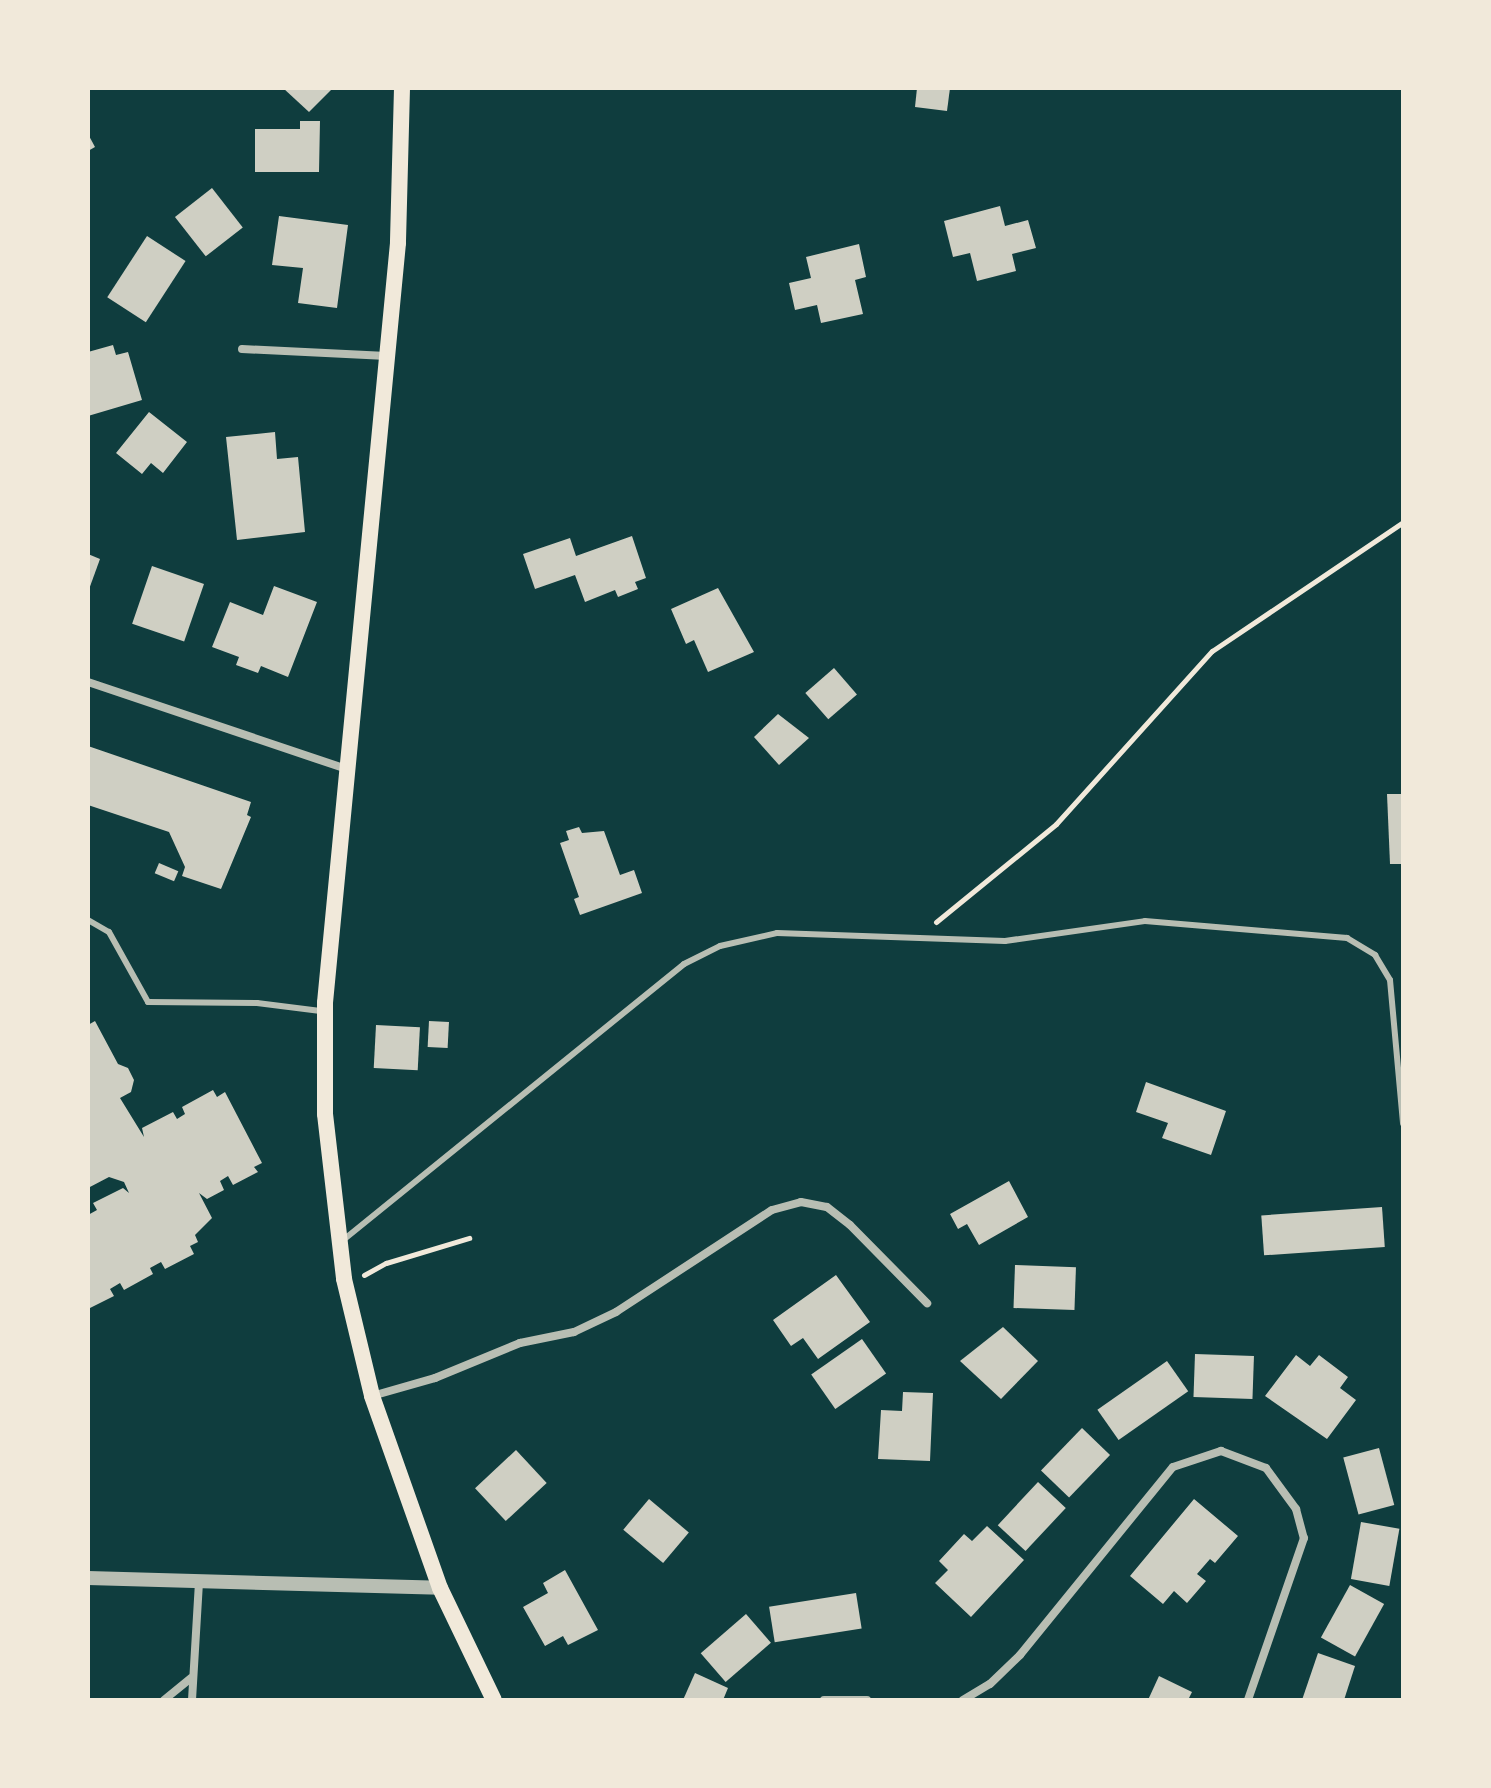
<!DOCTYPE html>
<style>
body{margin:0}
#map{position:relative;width:1491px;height:1788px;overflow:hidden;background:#0f3d3e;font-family:"Crimson Pro",serif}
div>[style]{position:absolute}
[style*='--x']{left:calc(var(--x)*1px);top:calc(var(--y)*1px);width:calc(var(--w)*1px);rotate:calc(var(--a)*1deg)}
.building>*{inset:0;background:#cfcfc3;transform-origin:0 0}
.path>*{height:5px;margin:-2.5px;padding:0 2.5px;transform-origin:2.5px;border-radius:2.5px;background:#f1e9da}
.service>*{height:6px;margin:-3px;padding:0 3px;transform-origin:3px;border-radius:3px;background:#b8beb3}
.minor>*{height:8px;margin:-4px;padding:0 4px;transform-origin:4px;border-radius:4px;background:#b8beb3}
.tertiary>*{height:14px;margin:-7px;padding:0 7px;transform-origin:7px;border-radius:7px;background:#b8beb3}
.secondary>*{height:16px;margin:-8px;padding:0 8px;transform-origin:8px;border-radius:8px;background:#f1e9da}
span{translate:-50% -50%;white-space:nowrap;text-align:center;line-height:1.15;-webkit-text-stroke:8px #f1e9da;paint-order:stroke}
.frame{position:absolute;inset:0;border:90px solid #f1e9da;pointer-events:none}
</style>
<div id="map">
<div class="building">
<i style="clip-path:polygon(283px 88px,333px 88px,309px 112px)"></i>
<i style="clip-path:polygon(917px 88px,950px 88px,947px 111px,915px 107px)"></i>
<i style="clip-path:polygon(300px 121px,320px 121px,319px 172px,255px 172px,255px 129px,300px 129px)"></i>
<i style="clip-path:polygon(88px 134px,95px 147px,88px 151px)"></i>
<i style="left:212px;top:188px;width:50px;height:47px;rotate:52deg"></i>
<i style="clip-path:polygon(1000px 206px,1005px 226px,1028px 220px,1036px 248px,1012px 254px,1016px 271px,977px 281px,970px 253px,953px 257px,944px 221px)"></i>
<i style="clip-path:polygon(279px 216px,348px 225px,337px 308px,298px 303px,303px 268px,272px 265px)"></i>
<i style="left:147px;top:236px;width:46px;height:73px;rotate:33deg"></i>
<i style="clip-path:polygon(859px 244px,866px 277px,855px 280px,863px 314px,821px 323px,817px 305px,795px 310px,789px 283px,811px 278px,806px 257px)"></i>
<i style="clip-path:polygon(113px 345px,116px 355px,128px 352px,142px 400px,88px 416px,88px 352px)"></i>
<i style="clip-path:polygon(149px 412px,187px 442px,163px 473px,151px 463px,142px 474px,116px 453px)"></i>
<i style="clip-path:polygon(275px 432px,277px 459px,298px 457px,305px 532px,237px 540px,226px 437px)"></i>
<i style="clip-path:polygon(632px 536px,646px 578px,635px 582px,638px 589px,618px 597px,615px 590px,585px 602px,575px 575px,535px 589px,523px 554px,570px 538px,576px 556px)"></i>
<i style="clip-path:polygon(88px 554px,100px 559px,88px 592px)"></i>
<i style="left:152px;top:566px;width:55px;height:61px;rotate:19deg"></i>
<i style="clip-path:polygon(274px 586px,317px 602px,288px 677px,261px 666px,258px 673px,236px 665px,239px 657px,212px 647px,230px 602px,263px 615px)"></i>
<i style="clip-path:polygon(718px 588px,754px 652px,708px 672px,694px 640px,686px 644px,671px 609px)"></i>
<i style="left:834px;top:668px;width:35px;height:38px;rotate:49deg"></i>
<i style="clip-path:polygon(778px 714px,809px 738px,779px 765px,754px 737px)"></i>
<i style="clip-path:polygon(88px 746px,251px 802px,247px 815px,251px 817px,221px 889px,182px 876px,185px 867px,169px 832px,88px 805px)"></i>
<i style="clip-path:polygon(1387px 794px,1403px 794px,1403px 864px,1390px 864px)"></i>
<i style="clip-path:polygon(579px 827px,582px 833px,604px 831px,620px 875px,634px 870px,642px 893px,580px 915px,574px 899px,579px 897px,560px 843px,569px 840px,566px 831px)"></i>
<i style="left:159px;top:863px;width:21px;height:11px;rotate:23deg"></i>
<i style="clip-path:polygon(95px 1021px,118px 1064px,128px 1068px,134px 1080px,131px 1092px,120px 1098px,144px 1137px,142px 1128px,173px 1112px,177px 1119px,185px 1114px,182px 1107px,213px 1090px,217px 1097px,225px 1092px,262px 1163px,254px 1167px,258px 1172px,233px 1185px,228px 1176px,220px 1181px,224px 1190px,207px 1199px,199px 1193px,212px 1218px,195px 1235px,198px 1242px,190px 1246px,194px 1254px,165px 1269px,161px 1262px,150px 1268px,153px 1274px,124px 1290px,120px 1283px,110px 1289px,114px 1296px,88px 1309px,88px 1215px,97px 1210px,93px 1203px,123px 1188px,129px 1193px,124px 1182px,109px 1177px,88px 1188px,88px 1025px)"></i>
<i style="left:429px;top:1021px;width:20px;height:26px;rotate:3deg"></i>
<i style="left:376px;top:1025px;width:44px;height:43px;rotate:3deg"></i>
<i style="clip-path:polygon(1146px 1082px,1226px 1111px,1211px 1155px,1162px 1138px,1168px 1123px,1136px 1112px)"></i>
<i style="clip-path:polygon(1009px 1181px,1028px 1217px,979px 1245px,967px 1224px,958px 1229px,950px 1214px)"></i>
<i style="left:1382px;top:1207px;width:40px;height:121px;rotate:86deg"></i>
<i style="left:1015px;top:1265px;width:61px;height:43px;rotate:2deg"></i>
<i style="clip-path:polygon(836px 1275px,870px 1322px,818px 1359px,803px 1338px,791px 1346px,773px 1320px)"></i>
<i style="clip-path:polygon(1003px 1327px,1038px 1361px,1001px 1399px,960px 1361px)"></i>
<i style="left:862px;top:1339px;width:42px;height:62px;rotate:55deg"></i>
<i style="left:1195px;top:1354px;width:59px;height:43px;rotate:2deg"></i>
<i style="clip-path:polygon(1296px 1355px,1310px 1366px,1319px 1355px,1348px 1377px,1340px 1388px,1356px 1400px,1327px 1439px,1265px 1396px)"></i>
<i style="left:1167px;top:1361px;width:37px;height:85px;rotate:55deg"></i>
<i style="clip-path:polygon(903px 1392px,933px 1393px,930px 1461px,878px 1459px,881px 1410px,902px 1411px)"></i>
<i style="left:1082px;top:1428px;width:39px;height:59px;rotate:44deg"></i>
<i style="left:1379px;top:1448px;width:59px;height:37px;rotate:75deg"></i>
<i style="left:516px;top:1450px;width:45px;height:56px;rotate:47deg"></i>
<i style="left:1038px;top:1482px;width:38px;height:59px;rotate:43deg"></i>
<i style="left:649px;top:1499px;width:52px;height:40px;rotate:40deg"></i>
<i style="clip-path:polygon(1194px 1499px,1238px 1536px,1215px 1563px,1210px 1559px,1197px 1574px,1206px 1581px,1187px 1603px,1174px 1591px,1163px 1604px,1130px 1576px)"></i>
<i style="left:1361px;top:1522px;width:39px;height:58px;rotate:10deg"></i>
<i style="clip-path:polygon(987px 1526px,1024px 1560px,971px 1617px,935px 1583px,948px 1570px,939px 1561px,964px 1534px,972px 1541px)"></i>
<i style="clip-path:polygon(565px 1570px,598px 1630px,568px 1645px,563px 1636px,545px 1646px,523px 1607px,548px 1593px,543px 1583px)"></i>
<i style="left:1350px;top:1585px;width:39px;height:60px;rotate:29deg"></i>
<i style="left:856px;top:1593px;width:36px;height:88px;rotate:81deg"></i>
<i style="left:746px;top:1614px;width:38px;height:60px;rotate:49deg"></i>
<i style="clip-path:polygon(1318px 1653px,1355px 1666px,1344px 1700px,1302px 1700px)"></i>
<i style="clip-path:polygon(695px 1673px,728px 1688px,723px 1700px,683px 1700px)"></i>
<i style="clip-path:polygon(1159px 1676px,1192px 1692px,1188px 1700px,1148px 1700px)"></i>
</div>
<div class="path">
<i style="--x:936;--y:922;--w:155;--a:-39.2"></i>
<i style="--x:1056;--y:824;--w:233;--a:-48"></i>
<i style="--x:1212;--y:651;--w:230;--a:-34"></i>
<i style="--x:364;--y:1275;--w:25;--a:-29"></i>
<i style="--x:386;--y:1263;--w:87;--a:-16.8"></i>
</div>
<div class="service">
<i style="--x:88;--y:920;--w:24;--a:30"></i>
<i style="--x:109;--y:932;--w:80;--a:60.9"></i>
<i style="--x:148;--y:1002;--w:109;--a:0.5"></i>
<i style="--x:257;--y:1003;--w:64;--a:7.1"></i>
<i style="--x:342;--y:1241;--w:440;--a:-39"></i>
<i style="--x:684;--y:964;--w:40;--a:-26.6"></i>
<i style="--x:720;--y:946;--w:58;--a:-12.8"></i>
<i style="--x:777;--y:933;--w:228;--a:2"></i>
<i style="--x:1005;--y:941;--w:141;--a:-8.1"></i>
<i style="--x:1145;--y:921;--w:203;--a:4.8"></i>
<i style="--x:1347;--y:938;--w:33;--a:31"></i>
<i style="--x:1375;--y:955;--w:29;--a:59"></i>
<i style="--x:1390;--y:980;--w:144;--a:84.8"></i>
</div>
<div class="minor">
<i style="--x:242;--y:349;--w:145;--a:2.8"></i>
<i style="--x:88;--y:682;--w:273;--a:18.6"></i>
<i style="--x:372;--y:1396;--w:66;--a:-15.9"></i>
<i style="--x:435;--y:1378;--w:92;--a:-22.4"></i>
<i style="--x:520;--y:1343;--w:55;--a:-11.5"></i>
<i style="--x:574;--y:1332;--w:47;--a:-25.5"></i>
<i style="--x:616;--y:1312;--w:186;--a:-33.2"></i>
<i style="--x:772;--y:1210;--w:30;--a:-15"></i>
<i style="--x:801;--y:1202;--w:26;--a:11"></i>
<i style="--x:827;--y:1207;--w:29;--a:38"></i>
<i style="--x:850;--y:1225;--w:110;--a:45.4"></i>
<i style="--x:164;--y:1700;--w:35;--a:-39"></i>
<i style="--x:192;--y:1700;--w:119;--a:-86.6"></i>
<i style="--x:824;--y:1700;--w:43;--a:0"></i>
<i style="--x:963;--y:1700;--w:31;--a:-31"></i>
<i style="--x:990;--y:1684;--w:42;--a:-44"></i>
<i style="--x:1020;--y:1655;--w:242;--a:-50.9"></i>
<i style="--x:1173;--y:1467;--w:51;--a:-18.4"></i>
<i style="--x:1221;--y:1451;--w:48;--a:20.7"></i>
<i style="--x:1266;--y:1468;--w:51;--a:53.8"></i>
<i style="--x:1296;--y:1509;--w:30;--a:75"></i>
<i style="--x:1304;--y:1538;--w:171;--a:109.1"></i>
</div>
<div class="tertiary">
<i style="--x:88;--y:1578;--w:352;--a:1.6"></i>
</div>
<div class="secondary">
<i style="--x:402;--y:88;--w:155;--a:91.5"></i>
<i style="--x:398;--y:243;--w:763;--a:95.49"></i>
<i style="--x:325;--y:1003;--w:111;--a:90"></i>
<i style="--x:325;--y:1114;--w:166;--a:83.4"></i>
<i style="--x:344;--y:1279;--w:120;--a:76.5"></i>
<i style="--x:372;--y:1396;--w:204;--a:70.5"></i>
<i style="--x:440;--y:1588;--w:124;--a:64.3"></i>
</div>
<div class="frame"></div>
</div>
